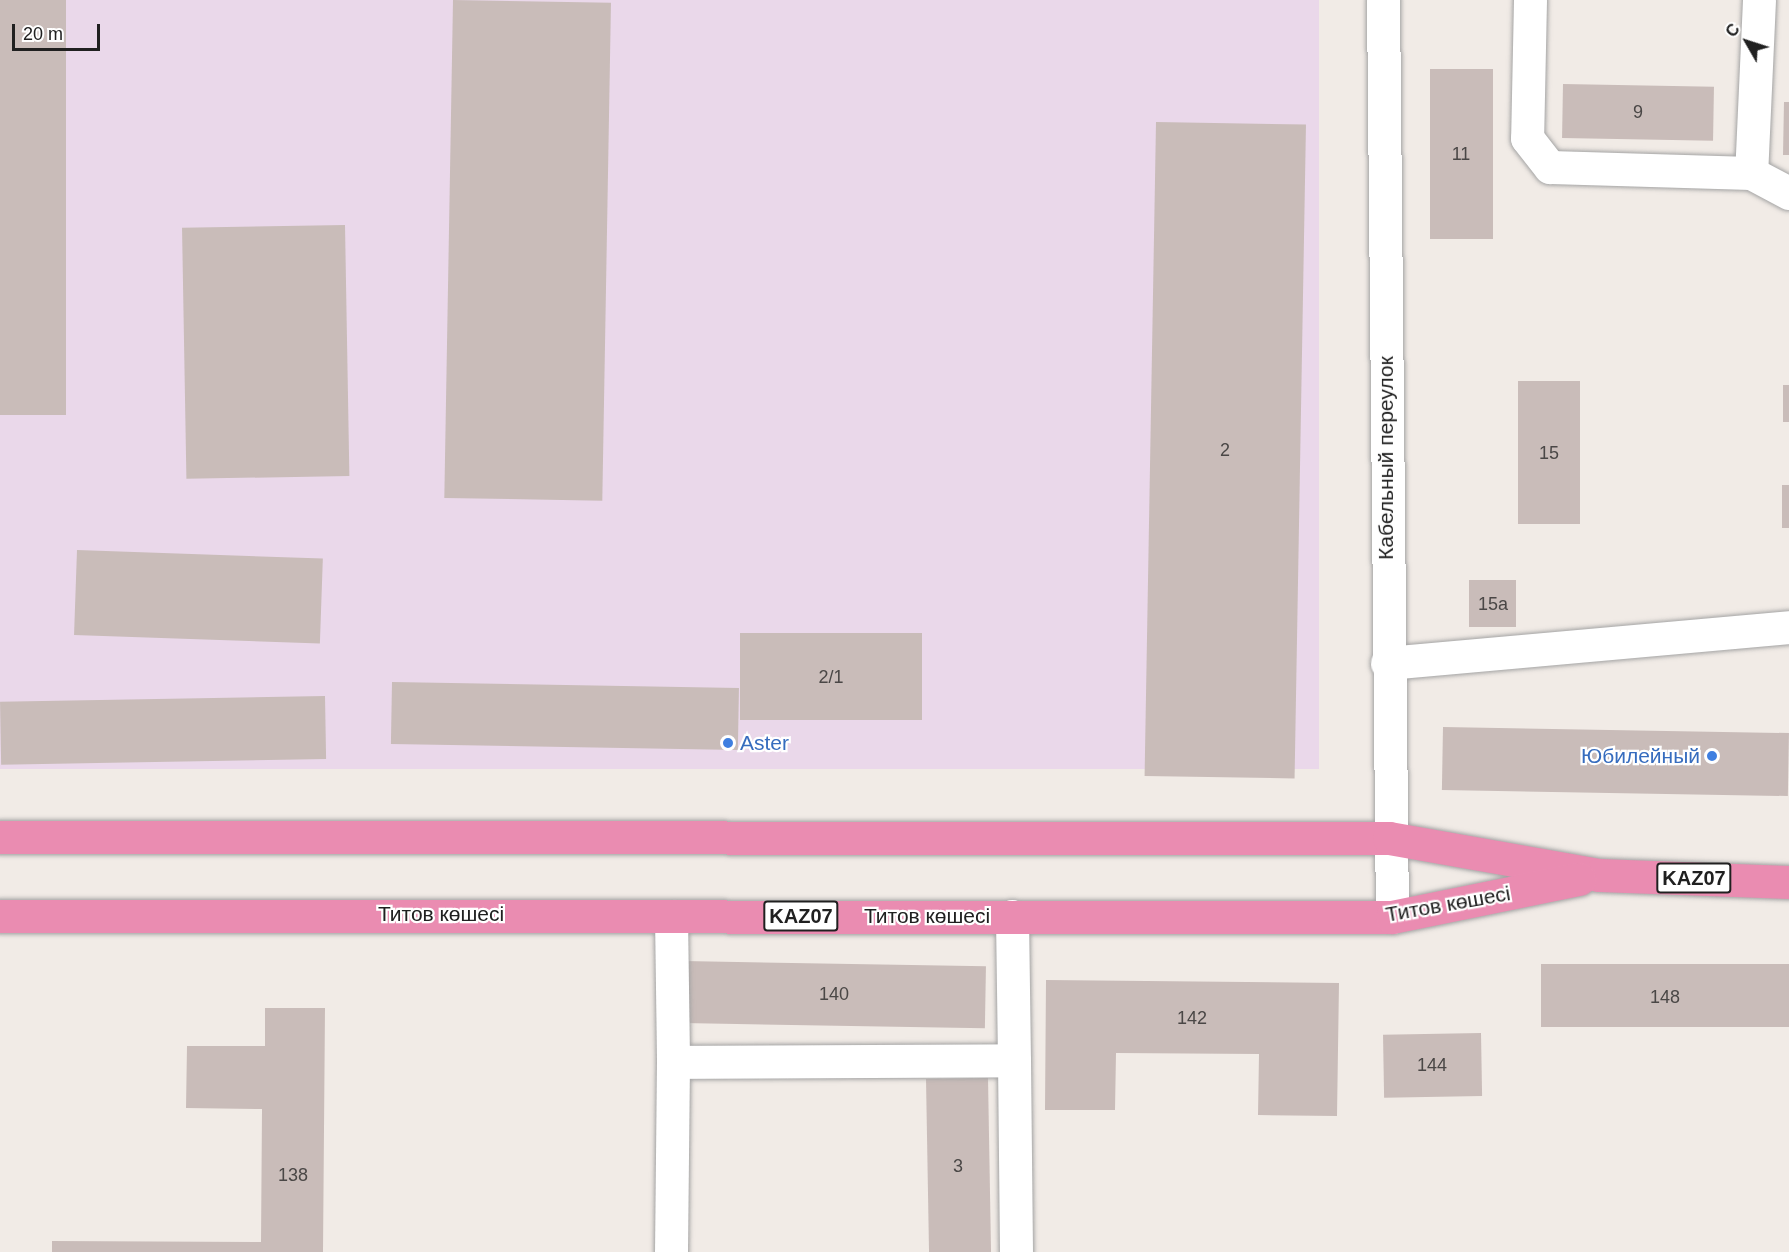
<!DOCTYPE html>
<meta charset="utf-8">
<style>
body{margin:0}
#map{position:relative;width:1789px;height:1252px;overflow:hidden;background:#f1ebe6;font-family:Helvetica,sans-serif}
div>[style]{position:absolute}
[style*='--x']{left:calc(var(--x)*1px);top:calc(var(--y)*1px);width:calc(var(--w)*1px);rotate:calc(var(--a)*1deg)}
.industrial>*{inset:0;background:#ead8ea;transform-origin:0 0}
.building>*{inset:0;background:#c9bcb9;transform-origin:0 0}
.roads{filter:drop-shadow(0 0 2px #a4a4a4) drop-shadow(0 0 2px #a4a4a4)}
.minor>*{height:33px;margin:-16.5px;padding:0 16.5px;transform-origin:16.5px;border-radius:16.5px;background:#fff}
.highway>*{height:33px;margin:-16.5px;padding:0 16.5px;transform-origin:16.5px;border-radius:16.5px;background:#ea8cb1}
.dots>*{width:16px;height:16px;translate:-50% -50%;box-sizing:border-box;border:3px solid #fff;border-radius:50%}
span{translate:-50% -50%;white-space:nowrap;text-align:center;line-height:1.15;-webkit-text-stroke:4.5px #fff;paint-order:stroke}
.number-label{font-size:18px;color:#4a4746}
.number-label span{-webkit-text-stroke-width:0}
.shield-label span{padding:2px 4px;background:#fff;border:2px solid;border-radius:4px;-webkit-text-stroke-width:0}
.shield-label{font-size:20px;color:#202020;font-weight:700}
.street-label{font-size:21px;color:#202020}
.shop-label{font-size:21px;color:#366cbe}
.left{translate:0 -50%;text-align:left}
.right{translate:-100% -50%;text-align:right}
.north{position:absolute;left:1717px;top:12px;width:60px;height:60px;-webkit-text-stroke:4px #fff;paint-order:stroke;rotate:309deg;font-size:16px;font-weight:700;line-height:24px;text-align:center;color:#202020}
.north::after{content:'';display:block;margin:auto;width:21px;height:27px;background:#202020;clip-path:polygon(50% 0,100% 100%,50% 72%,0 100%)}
.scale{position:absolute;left:12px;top:24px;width:88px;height:27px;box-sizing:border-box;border:3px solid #202020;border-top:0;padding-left:8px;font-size:18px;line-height:21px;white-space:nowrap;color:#202020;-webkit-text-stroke:4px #fff;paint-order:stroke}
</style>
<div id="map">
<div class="industrial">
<i style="left:0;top:0;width:1319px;height:769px"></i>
</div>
<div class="building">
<i style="left:0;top:0;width:66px;height:415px"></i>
<i style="left:453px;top:0;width:158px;height:498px;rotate:1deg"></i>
<i style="left:1430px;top:69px;width:63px;height:170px"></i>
<i style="left:1563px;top:84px;width:151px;height:54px;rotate:1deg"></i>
<i style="clip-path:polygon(1784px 102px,1789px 102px,1789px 155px,1783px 155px)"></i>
<i style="left:1156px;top:122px;width:150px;height:654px;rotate:1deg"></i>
<i style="left:345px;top:225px;width:251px;height:163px;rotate:89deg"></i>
<i style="left:1580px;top:381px;width:143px;height:62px;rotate:90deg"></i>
<i style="left:1783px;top:385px;width:6px;height:37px"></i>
<i style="left:1782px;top:485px;width:7px;height:43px"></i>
<i style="left:77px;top:550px;width:246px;height:85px;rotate:2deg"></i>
<i style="left:1516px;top:580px;width:47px;height:47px;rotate:90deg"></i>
<i style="left:922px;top:633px;width:87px;height:182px;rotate:90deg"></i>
<i style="left:392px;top:682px;width:347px;height:62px;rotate:1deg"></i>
<i style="left:325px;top:696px;width:63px;height:325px;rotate:89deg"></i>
<i style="left:1443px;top:727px;width:346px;height:63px;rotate:1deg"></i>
<i style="left:683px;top:961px;width:303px;height:62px;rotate:1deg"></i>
<i style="left:1789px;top:964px;width:63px;height:248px;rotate:90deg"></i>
<i style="clip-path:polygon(1046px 980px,1339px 983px,1337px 1116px,1258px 1115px,1259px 1054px,1116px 1053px,1115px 1110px,1045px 1110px)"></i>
<i style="clip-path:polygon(265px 1008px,325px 1008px,323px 1252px,52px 1252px,52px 1241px,261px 1242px,262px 1109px,186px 1108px,187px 1046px,265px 1046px)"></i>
<i style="left:1481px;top:1033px;width:63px;height:98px;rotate:89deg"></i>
<i style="left:988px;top:1078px;width:174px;height:62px;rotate:89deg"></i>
</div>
<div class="roads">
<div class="minor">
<i style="--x:1383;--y:0;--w:917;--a:89.44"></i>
<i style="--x:1530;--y:0;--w:138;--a:91.2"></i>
<i style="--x:1527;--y:138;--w:37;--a:52"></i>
<i style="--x:1550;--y:167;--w:201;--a:1.7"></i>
<i style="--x:1759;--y:0;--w:173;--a:92.6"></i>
<i style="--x:1751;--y:173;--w:43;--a:27.8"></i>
<i style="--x:1387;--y:663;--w:404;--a:-5.1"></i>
<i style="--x:671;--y:916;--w:146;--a:89.2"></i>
<i style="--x:673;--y:1062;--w:341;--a:-0.3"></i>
<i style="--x:1014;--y:1060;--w:144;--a:-90.8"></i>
<i style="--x:1014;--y:1060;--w:192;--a:89.4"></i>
<i style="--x:671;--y:1252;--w:190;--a:-89.4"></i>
</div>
<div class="highway">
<i style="--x:0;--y:837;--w:1389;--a:0.04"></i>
<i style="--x:1389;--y:838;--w:213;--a:10"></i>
<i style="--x:1599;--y:875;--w:190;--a:2.1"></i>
<i style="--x:0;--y:916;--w:1392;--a:0.04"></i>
<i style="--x:1392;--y:917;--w:191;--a:-11.5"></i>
</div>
</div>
<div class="dots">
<i style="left:728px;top:743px;background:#3f7fe0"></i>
<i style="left:1712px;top:756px;background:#3f7fe0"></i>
</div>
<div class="number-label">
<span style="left:1638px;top:112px">9</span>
<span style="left:1461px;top:154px">11</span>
<span style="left:1225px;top:450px">2</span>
<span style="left:1549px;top:453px">15</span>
<span style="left:1493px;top:604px">15а</span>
<span style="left:831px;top:677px">2/1</span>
<span style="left:834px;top:994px">140</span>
<span style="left:1665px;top:997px">148</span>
<span style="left:1192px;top:1018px">142</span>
<span style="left:1432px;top:1065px">144</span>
<span style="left:958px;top:1166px">3</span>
<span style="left:293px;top:1175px">138</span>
</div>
<div class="shield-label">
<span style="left:1694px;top:878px">KAZ07</span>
<span style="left:801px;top:916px">KAZ07</span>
</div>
<div class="street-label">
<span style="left:1386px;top:458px;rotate:-90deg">Кабельный переулок</span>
<span style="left:1448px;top:904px;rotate:-10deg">Титов көшесі</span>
<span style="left:441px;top:914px">Титов көшесі</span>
<span style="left:927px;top:916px">Титов көшесі</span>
</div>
<div class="shop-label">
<span class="left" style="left:740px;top:743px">Aster</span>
<span class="right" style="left:1700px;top:756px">Юбилейный</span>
</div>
<div class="north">С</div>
<div class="scale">20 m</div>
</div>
